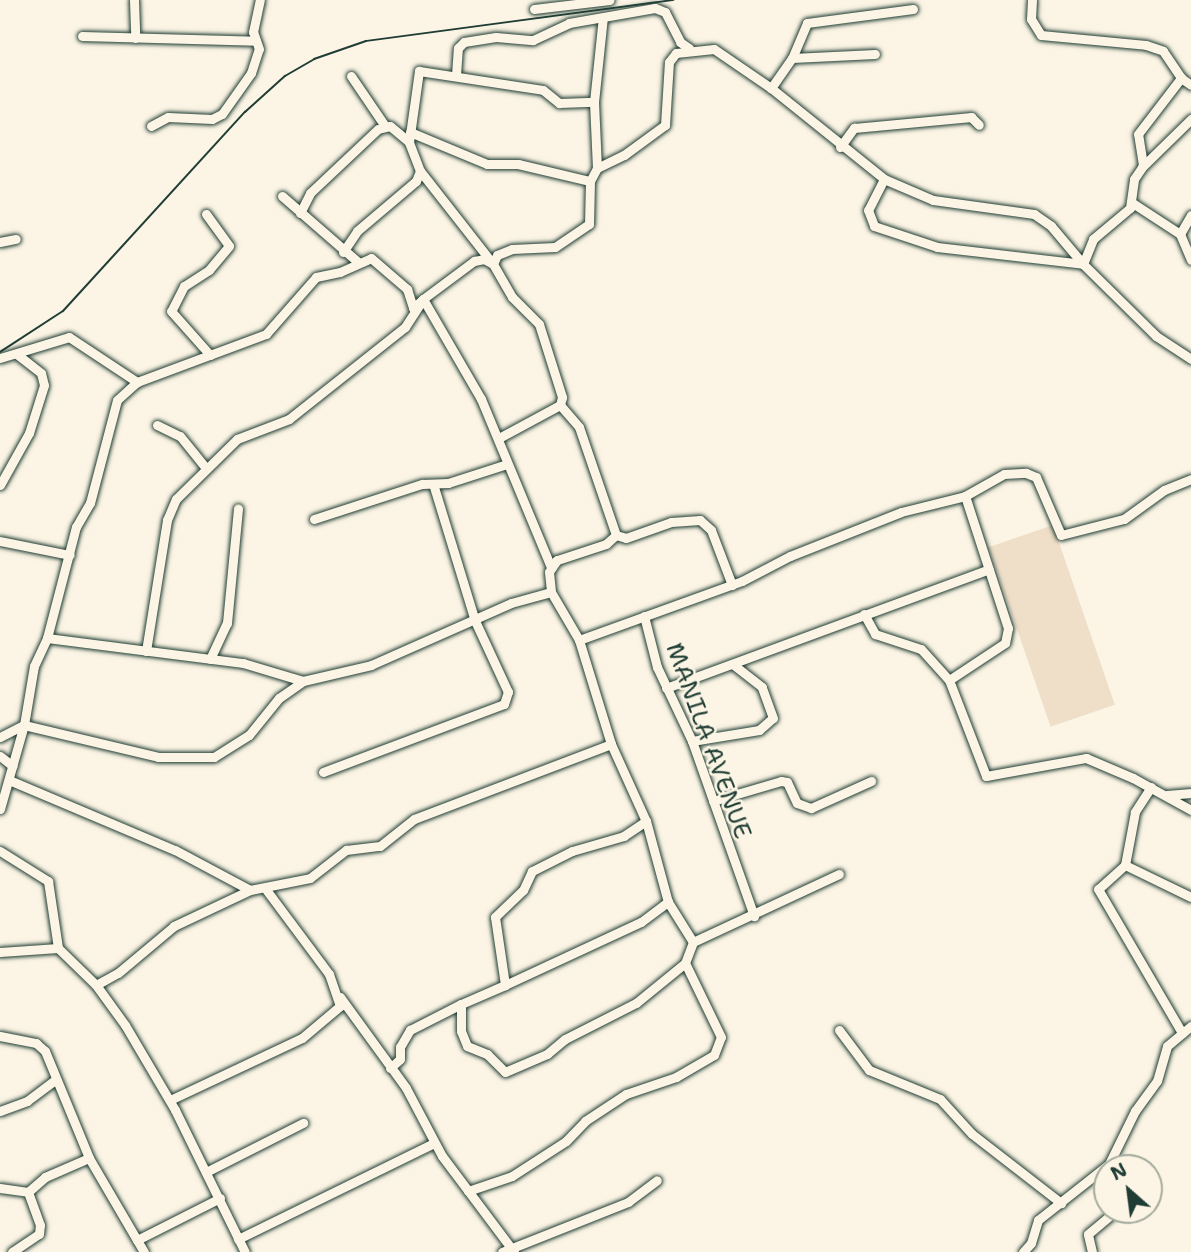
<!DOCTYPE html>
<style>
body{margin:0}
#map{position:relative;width:1191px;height:1252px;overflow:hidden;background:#fcf5e5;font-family:"Shantell Sans",sans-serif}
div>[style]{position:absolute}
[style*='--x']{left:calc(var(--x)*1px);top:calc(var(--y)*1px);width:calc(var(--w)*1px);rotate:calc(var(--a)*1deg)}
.built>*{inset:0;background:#f0dfc8;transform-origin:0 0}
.roads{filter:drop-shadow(0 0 2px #1f3d34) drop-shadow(0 0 2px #1f3d34)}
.minor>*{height:9px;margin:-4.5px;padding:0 4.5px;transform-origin:4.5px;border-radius:4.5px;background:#fcf5e5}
.rail>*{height:2px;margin:-1px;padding:0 1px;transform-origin:1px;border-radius:1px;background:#1f3d34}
span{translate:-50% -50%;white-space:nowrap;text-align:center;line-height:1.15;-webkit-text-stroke:5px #fcf5e5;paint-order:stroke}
.street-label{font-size:24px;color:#1f3d34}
.north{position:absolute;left:1093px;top:1154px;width:70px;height:70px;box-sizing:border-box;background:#fcf5e5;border:2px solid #a4ab9e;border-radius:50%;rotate:332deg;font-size:19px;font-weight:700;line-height:28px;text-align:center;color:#1f3d34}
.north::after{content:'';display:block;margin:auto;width:24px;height:32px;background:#1f3d34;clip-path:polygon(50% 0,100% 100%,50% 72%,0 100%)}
</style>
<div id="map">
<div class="built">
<i style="left:1053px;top:525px;width:190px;height:68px;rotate:71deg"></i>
</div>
<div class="roads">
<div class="minor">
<i style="--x:134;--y:0;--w:38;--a:88"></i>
<i style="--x:1032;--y:0;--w:19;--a:93"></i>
<i style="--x:1031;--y:19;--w:19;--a:58"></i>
<i style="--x:1041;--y:35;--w:105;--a:5.4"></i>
<i style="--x:1146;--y:45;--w:18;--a:19"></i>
<i style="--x:1163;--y:51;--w:32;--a:56"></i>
<i style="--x:1181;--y:78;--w:12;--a:35"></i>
<i style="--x:534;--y:9;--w:76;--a:-6.8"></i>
<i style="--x:913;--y:9;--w:107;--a:172.5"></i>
<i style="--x:807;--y:23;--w:38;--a:113"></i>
<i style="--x:792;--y:58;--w:37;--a:125"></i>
<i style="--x:771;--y:88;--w:145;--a:38.8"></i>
<i style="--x:884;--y:179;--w:35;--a:117"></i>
<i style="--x:868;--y:210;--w:17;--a:69"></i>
<i style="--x:874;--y:226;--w:66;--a:18.4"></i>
<i style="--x:937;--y:247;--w:147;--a:6.6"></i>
<i style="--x:1083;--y:264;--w:103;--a:44.6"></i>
<i style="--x:1156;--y:336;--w:42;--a:33.3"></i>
<i style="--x:82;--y:36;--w:174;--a:1.6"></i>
<i style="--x:792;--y:58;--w:83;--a:-2.8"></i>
<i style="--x:456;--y:75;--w:27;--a:-86"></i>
<i style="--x:458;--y:48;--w:8;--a:-45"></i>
<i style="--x:464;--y:42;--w:32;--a:-9"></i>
<i style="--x:496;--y:37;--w:37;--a:5"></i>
<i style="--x:533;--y:40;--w:40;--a:-25"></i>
<i style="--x:569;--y:23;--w:87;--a:-9.9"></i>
<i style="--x:655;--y:8;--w:11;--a:22"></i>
<i style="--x:665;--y:12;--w:34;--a:63"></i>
<i style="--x:680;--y:42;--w:11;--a:34"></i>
<i style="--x:351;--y:76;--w:60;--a:55.8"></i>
<i style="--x:594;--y:102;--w:85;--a:-84"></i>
<i style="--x:151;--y:126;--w:19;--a:-28"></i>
<i style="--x:168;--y:117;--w:44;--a:2.6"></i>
<i style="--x:212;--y:119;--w:11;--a:-27"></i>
<i style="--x:222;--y:114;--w:50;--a:-54.7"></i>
<i style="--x:251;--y:73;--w:25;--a:-72"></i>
<i style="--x:259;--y:49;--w:18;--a:-109"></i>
<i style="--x:253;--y:32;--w:33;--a:-78"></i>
<i style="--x:410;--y:132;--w:83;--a:22.6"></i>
<i style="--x:487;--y:164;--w:31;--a:0"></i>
<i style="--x:518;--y:164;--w:74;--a:13.3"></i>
<i style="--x:840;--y:147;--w:24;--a:-54"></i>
<i style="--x:854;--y:128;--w:118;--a:-5.4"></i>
<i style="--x:971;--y:117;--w:11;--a:45"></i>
<i style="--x:1143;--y:165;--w:31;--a:-99"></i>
<i style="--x:1138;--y:134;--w:71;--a:-52.5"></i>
<i style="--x:597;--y:168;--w:30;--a:-26"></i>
<i style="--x:624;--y:155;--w:51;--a:-36.2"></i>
<i style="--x:665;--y:125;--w:63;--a:-86.4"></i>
<i style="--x:669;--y:62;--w:11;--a:-52"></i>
<i style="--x:676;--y:53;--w:38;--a:-6"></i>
<i style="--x:714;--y:49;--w:69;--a:34.4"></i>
<i style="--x:884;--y:179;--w:53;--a:23.2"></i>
<i style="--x:933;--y:200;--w:102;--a:7.9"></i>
<i style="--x:1034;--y:214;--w:21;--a:35"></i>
<i style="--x:1051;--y:226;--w:50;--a:49.9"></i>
<i style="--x:282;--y:196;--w:101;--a:41"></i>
<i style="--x:1131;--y:202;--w:59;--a:33.1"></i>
<i style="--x:300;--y:213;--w:22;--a:-63"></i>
<i style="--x:310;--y:193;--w:93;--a:-43.3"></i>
<i style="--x:378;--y:129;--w:12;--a:-14"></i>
<i style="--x:390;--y:126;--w:25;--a:40"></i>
<i style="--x:206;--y:214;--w:39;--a:54"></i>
<i style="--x:229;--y:246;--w:31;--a:130"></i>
<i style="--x:209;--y:270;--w:30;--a:147"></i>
<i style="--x:184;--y:286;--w:28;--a:117"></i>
<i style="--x:171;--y:311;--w:59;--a:48.4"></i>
<i style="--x:1191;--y:215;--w:22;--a:120"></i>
<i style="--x:1180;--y:234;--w:28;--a:67"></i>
<i style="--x:0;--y:242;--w:16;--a:-11"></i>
<i style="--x:343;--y:252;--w:25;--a:-56"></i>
<i style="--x:357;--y:231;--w:77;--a:-40.3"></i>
<i style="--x:416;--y:181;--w:11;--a:-68"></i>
<i style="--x:420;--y:171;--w:31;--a:-111"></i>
<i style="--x:409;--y:142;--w:72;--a:-82"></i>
<i style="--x:419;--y:71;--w:125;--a:8.7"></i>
<i style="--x:543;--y:90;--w:21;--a:39"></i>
<i style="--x:559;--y:103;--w:35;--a:-2"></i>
<i style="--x:594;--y:102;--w:66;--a:87.4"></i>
<i style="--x:597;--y:168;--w:15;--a:118"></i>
<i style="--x:590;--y:181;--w:43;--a:91.3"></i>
<i style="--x:589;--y:224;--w:41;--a:145.9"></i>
<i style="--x:555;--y:247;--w:43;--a:177.3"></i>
<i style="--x:512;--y:249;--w:16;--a:158"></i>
<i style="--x:497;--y:255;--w:10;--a:114"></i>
<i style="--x:493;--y:264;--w:38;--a:60"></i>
<i style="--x:512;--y:297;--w:38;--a:45"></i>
<i style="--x:539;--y:324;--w:77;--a:72.5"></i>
<i style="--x:562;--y:397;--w:8;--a:104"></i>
<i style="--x:560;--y:405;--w:69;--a:151.6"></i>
<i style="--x:1083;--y:264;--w:27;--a:-68"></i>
<i style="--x:1093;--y:239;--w:48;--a:-40"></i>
<i style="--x:1130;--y:208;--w:29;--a:-82"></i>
<i style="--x:1134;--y:179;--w:14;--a:-56"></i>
<i style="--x:1142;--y:167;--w:69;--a:-44.4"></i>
<i style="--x:0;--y:358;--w:72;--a:-16.9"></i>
<i style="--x:69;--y:337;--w:82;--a:33.5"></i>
<i style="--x:560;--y:405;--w:29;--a:49"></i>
<i style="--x:579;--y:427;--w:114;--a:71.1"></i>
<i style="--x:616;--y:535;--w:13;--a:138"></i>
<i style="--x:606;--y:544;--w:52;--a:161.9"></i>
<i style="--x:557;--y:560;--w:14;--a:124"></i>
<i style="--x:549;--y:572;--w:20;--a:84"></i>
<i style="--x:551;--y:592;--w:56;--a:59.7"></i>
<i style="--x:579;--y:640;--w:109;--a:72.9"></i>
<i style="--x:611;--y:744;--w:85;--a:65.6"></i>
<i style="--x:646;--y:821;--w:84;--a:74.8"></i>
<i style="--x:668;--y:902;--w:47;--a:58"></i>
<i style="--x:157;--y:425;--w:25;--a:26"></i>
<i style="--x:180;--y:436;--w:40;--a:51"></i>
<i style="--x:0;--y:485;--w:60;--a:-60.9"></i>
<i style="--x:29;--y:433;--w:50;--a:-72.6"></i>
<i style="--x:44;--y:385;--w:12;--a:-104"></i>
<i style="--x:41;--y:373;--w:31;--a:-142"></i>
<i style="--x:965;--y:496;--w:139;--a:72"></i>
<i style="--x:1008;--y:628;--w:15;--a:101"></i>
<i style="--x:1005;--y:643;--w:67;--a:146.5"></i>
<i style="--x:949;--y:680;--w:103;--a:68.9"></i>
<i style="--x:986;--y:776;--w:102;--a:-10.2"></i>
<i style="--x:1086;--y:758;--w:51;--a:23.1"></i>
<i style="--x:1133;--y:778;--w:66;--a:28.9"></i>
<i style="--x:314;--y:519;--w:114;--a:-18"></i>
<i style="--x:422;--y:484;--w:26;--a:-2"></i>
<i style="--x:448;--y:483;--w:62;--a:-17.9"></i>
<i style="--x:616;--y:535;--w:10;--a:17"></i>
<i style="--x:626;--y:538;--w:48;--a:-19.6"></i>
<i style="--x:671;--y:522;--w:29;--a:-4"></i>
<i style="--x:700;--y:520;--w:15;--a:42"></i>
<i style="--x:711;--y:530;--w:59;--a:69.1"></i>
<i style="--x:0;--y:541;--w:71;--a:11.3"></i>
<i style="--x:864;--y:614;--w:23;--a:61"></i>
<i style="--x:875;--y:634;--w:48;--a:18.1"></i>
<i style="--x:921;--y:649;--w:42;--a:47.9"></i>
<i style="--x:644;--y:616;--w:53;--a:75.7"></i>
<i style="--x:657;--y:667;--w:82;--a:64.7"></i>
<i style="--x:692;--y:741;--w:186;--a:70.5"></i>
<i style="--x:47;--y:638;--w:198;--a:7.3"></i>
<i style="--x:243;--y:663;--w:63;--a:16.7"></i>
<i style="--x:579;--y:640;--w:173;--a:-19.9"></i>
<i style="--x:742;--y:581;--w:54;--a:-27.5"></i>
<i style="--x:790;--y:556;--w:119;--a:-21.6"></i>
<i style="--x:901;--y:512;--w:66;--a:-14"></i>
<i style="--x:965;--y:496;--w:45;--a:-29.4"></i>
<i style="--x:1004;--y:474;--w:22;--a:-3"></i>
<i style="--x:1026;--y:473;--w:11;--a:22"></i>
<i style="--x:1036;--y:477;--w:63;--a:66.7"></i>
<i style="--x:1061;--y:535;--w:65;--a:-14.3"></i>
<i style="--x:1124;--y:519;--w:49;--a:-35.9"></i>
<i style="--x:1164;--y:490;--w:29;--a:-22"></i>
<i style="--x:146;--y:651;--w:133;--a:-80.9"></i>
<i style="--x:167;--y:520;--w:23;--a:-67"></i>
<i style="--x:176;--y:499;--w:86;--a:-44.5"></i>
<i style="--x:237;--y:439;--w:56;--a:-21"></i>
<i style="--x:289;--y:419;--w:148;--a:-38.4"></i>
<i style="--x:405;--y:327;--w:33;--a:-57"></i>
<i style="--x:423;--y:299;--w:64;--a:-36.7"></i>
<i style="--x:474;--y:261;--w:10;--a:-11"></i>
<i style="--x:484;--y:259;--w:10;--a:29"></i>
<i style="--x:493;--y:264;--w:118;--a:-128.1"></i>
<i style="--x:210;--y:659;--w:40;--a:-65"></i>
<i style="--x:227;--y:623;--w:115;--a:-84.5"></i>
<i style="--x:666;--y:688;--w:344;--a:-20.2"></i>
<i style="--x:24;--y:725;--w:138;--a:13.4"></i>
<i style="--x:158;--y:757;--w:56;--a:0"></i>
<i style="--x:214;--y:757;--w:41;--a:-32.2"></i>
<i style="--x:249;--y:735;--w:48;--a:-51"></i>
<i style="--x:279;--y:698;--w:29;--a:-35"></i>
<i style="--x:303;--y:681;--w:70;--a:-13.2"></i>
<i style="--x:371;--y:665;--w:153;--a:-23.9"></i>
<i style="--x:511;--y:603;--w:41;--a:-15.4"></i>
<i style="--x:0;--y:737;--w:28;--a:-27"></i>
<i style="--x:692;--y:741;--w:68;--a:-9.3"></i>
<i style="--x:759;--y:730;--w:18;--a:-41"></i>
<i style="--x:773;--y:718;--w:33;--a:-110"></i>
<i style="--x:762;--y:687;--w:37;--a:-142"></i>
<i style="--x:0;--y:756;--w:16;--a:38"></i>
<i style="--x:323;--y:772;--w:193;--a:-20.6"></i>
<i style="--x:504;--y:704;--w:13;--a:-72"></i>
<i style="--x:508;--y:692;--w:78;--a:-114.9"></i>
<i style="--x:475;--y:621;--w:143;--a:-107"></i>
<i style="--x:9;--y:780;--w:180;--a:22.9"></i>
<i style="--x:175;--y:850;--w:85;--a:28.1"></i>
<i style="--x:250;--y:890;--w:61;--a:-11.3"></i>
<i style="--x:310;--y:878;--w:46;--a:-37.9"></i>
<i style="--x:346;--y:850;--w:34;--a:-7"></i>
<i style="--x:380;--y:846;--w:43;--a:-38.5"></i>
<i style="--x:414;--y:819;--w:211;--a:-20.8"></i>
<i style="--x:1151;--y:787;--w:30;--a:123"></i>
<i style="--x:1135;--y:812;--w:54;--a:100.7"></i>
<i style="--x:1125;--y:865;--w:36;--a:138"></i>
<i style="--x:1098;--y:889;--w:167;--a:59.7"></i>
<i style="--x:1167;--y:795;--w:24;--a:-5"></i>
<i style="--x:713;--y:801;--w:71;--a:-16.4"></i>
<i style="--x:781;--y:781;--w:6;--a:9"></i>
<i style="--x:787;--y:782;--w:23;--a:65"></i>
<i style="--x:797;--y:803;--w:15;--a:20"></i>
<i style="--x:811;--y:808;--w:66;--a:-24.2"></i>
<i style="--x:0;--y:809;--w:87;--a:-74.1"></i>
<i style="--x:24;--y:725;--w:60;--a:-80.4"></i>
<i style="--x:34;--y:666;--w:31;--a:-65"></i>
<i style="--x:47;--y:638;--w:115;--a:-75.4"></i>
<i style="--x:76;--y:527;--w:28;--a:-60"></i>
<i style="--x:90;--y:503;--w:106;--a:-75.3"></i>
<i style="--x:117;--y:400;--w:27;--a:-42"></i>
<i style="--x:137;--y:382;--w:138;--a:-20.4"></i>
<i style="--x:266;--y:334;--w:76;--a:-48.7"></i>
<i style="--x:316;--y:277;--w:25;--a:-12"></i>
<i style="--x:340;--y:272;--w:34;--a:-24"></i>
<i style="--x:371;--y:258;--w:48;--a:40.7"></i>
<i style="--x:407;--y:289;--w:20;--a:72"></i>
<i style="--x:413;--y:308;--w:13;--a:-42"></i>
<i style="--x:423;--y:299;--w:116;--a:59.9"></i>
<i style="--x:481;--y:399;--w:182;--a:67.4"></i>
<i style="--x:646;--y:821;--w:27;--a:146"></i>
<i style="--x:624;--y:836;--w:54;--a:163.9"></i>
<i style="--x:572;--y:851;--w:45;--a:153.4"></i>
<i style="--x:532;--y:871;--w:21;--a:115"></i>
<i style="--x:523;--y:890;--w:39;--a:136"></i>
<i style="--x:495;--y:917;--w:69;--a:81.6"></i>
<i style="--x:505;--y:985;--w:48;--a:156.6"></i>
<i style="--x:461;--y:1004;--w:27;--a:90"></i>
<i style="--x:461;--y:1031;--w:16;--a:68"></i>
<i style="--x:467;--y:1046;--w:22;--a:22"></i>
<i style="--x:487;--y:1054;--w:25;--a:45"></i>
<i style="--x:505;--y:1072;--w:46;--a:-23.2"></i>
<i style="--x:547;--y:1054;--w:23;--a:-40"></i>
<i style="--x:565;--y:1039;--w:80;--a:-26.9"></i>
<i style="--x:636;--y:1003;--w:63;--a:-39.2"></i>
<i style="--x:0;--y:851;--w:57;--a:32"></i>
<i style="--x:48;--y:881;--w:68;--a:81.5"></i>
<i style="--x:58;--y:948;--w:53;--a:44.2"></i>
<i style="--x:96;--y:985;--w:49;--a:54.1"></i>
<i style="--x:125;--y:1025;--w:99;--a:59.5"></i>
<i style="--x:175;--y:1110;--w:158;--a:63.8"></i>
<i style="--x:1125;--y:865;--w:73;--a:25.9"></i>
<i style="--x:0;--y:952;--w:58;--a:-3.9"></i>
<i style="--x:96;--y:985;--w:25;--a:-29"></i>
<i style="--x:118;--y:973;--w:73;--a:-40"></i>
<i style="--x:174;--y:926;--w:84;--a:-25.3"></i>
<i style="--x:505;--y:985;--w:150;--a:-24.9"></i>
<i style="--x:641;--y:922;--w:34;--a:-37"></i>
<i style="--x:340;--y:997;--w:112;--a:54"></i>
<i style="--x:406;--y:1088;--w:77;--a:62.1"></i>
<i style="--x:442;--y:1156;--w:120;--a:53.1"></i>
<i style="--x:839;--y:1030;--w:50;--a:53.1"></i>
<i style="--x:869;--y:1070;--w:77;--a:22.2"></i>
<i style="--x:940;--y:1099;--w:47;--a:47.6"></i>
<i style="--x:972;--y:1134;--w:113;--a:37.8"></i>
<i style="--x:0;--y:1036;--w:37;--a:11"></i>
<i style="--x:36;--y:1043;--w:12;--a:42"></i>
<i style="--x:45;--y:1051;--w:116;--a:67.6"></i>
<i style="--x:89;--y:1158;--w:95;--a:59.7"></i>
<i style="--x:137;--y:1240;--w:93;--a:-26.8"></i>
<i style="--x:390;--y:1068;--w:13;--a:-42"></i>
<i style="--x:400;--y:1059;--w:12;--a:-90"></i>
<i style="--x:400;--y:1047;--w:20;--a:-60"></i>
<i style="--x:410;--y:1030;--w:57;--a:-27"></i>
<i style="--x:170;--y:1100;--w:146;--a:-25.2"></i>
<i style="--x:302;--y:1038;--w:50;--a:-40.1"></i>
<i style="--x:340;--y:1006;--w:34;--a:-109"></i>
<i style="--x:329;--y:974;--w:107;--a:-126.7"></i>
<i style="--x:0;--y:1111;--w:29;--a:-20"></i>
<i style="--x:27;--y:1101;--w:36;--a:-37"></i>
<i style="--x:206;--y:1172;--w:109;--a:-26.8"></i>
<i style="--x:0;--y:1188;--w:28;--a:8"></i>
<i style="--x:468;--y:1191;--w:46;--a:-18.8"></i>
<i style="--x:512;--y:1176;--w:64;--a:-32.9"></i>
<i style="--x:566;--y:1141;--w:28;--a:-46"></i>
<i style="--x:585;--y:1121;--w:49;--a:-33.4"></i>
<i style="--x:626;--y:1094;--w:53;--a:-18.8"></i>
<i style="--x:676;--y:1077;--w:44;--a:-30.1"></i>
<i style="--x:714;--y:1055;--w:19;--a:-69"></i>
<i style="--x:721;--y:1037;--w:82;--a:-115.9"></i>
<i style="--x:685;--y:963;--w:22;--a:-69"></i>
<i style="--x:693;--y:942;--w:161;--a:-25"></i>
<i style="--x:28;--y:1192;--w:23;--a:-41"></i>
<i style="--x:45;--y:1177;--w:48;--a:-23.4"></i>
<i style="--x:238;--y:1239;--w:218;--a:-26.1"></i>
<i style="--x:137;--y:1240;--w:14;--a:60"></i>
<i style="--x:12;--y:1252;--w:32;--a:-34"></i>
<i style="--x:39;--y:1234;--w:9;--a:-84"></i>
<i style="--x:40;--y:1225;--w:35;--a:-110"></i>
<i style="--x:502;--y:1252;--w:136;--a:-21.6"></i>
<i style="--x:628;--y:1202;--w:36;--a:-37"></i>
<i style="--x:1023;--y:1252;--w:12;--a:-48"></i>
<i style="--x:1031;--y:1243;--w:24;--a:-73"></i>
<i style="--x:1038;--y:1220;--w:90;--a:-38.3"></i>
<i style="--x:1109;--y:1164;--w:59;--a:-63.9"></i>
<i style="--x:1135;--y:1111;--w:37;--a:-54"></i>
<i style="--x:1157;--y:1081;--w:36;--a:-74"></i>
<i style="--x:1167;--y:1046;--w:31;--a:-40"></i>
<i style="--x:1092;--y:1252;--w:18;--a:-103"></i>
<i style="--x:1088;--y:1234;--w:38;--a:-40"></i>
</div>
</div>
<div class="rail">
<i style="--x:0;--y:352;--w:75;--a:-33.1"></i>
<i style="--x:63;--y:311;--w:270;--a:-47.6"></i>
<i style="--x:245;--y:112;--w:54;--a:-42"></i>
<i style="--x:285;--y:76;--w:34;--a:-30"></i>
<i style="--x:314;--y:59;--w:55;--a:-19.1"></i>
<i style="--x:366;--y:41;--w:310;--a:-7.6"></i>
</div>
<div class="street-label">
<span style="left:708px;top:741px;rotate:70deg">MANILA AVENUE</span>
</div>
<div class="north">N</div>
</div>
